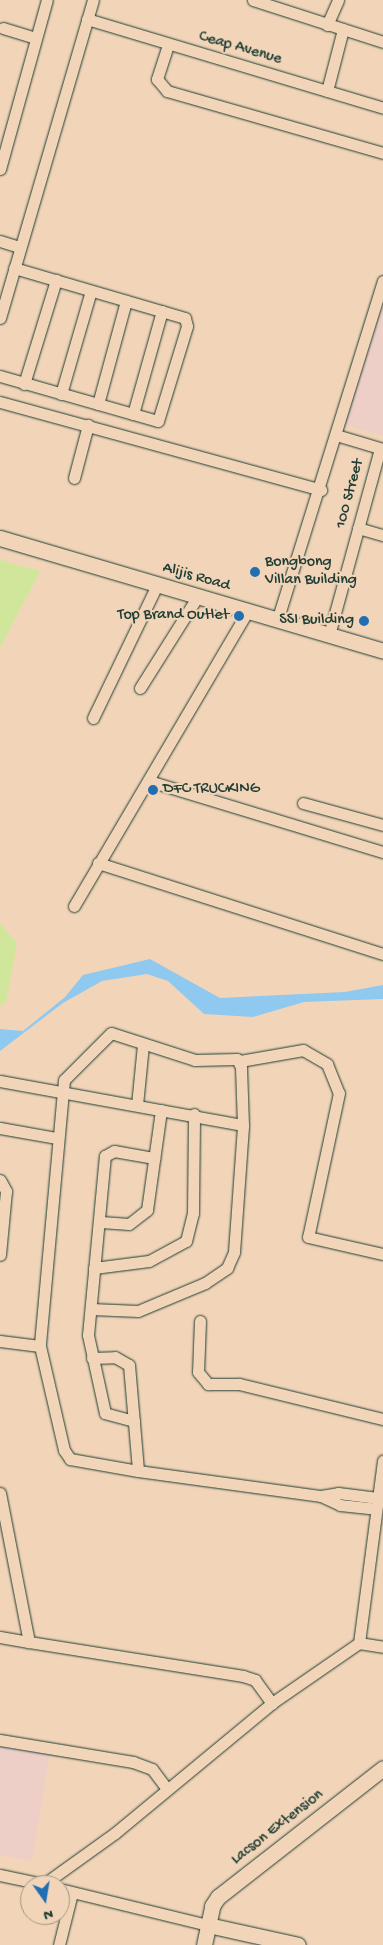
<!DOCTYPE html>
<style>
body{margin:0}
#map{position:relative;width:383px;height:1945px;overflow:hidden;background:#f2d5b8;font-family:"Gochi Hand",sans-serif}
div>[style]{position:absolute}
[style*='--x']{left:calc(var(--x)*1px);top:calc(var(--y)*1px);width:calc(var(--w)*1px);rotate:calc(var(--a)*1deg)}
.built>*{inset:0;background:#edcfc8}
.green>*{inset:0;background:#cfe69b}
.water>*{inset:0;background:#90c9ef}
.roads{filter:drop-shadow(0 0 1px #1f3d34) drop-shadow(0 0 1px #1f3d34)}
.minor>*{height:11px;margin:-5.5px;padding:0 5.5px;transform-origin:5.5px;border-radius:5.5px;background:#f2d5b8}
.major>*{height:15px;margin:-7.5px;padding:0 7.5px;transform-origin:7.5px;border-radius:7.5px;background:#f2d5b8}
.dots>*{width:14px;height:14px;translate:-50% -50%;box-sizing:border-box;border:2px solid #f2d5b8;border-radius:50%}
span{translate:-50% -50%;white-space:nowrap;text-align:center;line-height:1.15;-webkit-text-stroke:4px #f2d5b8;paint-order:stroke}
.street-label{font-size:16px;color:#1f3d34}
.poi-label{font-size:16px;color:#1f3d34}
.left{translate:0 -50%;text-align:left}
.right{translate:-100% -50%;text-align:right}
.north{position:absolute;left:20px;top:1875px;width:50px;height:50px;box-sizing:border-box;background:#f2d5b8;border:1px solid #9e9883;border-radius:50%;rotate:167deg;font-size:14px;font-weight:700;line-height:20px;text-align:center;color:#1f3d34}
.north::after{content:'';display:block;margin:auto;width:18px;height:22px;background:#1f6fb2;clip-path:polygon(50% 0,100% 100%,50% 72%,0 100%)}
</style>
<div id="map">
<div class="built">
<i style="clip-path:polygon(383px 306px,383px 436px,344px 424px)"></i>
<i style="clip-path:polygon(0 1738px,51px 1746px,32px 1861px,0 1855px)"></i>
</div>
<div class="green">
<i style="clip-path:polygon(0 560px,40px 571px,0 648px)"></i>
<i style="clip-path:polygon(0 923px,17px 943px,6px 1003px,0 1005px)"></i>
</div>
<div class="water">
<i style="clip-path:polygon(150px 959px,220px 998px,345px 992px,383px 985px,383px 999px,304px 1002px,253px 1017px,204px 1014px,168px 981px,147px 974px,102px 981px,63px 1003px,0 1051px,0 1029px,23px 1031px,65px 997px,83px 975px)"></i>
</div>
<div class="roads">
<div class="minor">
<i style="--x:253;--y:0;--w:137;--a:17.9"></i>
<i style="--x:87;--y:19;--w:309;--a:16.7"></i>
<i style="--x:327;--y:25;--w:27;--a:-66"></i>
<i style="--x:3;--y:28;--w:34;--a:17"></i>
<i style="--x:168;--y:45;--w:36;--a:108"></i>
<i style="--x:157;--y:79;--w:16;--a:50"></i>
<i style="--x:167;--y:91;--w:225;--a:16"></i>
<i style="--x:327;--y:91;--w:64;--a:-75.5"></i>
<i style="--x:0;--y:169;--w:175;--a:-74.5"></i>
<i style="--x:0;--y:241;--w:21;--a:17"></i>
<i style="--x:0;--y:318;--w:331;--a:-73.7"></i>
<i style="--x:0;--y:376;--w:164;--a:15.9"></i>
<i style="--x:158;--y:421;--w:99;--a:-73"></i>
<i style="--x:187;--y:326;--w:8;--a:-104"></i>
<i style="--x:185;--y:318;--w:178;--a:-163.7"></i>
<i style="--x:24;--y:384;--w:109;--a:-72.9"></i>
<i style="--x:61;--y:394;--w:107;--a:-73.8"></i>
<i style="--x:0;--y:402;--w:333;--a:15.3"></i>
<i style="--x:98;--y:404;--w:107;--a:-74.8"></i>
<i style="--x:133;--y:414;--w:107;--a:-74.3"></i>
<i style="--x:336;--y:435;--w:49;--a:16.6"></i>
<i style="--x:74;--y:478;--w:55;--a:-75.2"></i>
<i style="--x:358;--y:528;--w:26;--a:16"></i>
<i style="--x:277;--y:621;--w:356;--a:-72.7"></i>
<i style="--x:329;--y:635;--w:193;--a:-74.7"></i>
<i style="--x:140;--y:688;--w:109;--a:-57.8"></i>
<i style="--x:93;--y:718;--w:148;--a:-64.3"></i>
<i style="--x:149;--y:781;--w:245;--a:16.9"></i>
<i style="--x:303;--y:803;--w:83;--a:15.4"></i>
<i style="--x:98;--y:863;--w:299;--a:17.7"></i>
<i style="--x:74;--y:906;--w:342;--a:-59.5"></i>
<i style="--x:240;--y:1061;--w:64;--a:-9.9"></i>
<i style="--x:303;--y:1050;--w:28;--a:30"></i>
<i style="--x:327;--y:1064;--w:31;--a:68"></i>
<i style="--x:339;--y:1093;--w:147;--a:102.1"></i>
<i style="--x:308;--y:1237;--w:77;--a:12.8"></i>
<i style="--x:0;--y:1081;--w:247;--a:10.3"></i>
<i style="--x:137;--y:1105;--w:60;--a:-84.3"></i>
<i style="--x:0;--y:1128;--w:58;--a:10"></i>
<i style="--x:0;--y:1180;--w:13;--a:61"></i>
<i style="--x:6;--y:1191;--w:64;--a:95.4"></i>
<i style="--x:101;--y:1222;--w:28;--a:4"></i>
<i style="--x:129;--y:1224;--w:23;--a:-38"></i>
<i style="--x:147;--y:1210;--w:101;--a:-82"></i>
<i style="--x:94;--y:1268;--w:55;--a:-7.3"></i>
<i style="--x:149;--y:1261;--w:42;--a:-28.4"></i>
<i style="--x:186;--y:1241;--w:29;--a:-76"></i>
<i style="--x:193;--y:1213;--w:99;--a:-89.4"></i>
<i style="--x:91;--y:1309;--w:47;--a:2.4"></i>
<i style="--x:138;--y:1311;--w:73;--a:-22.7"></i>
<i style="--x:205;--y:1283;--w:27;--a:-34"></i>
<i style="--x:227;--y:1268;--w:17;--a:-66"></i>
<i style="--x:234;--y:1252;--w:127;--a:-85.9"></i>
<i style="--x:243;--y:1125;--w:58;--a:-92"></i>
<i style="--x:241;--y:1067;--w:9;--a:-117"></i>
<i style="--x:237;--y:1059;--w:42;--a:178.6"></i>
<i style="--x:195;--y:1060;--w:88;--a:-162.2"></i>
<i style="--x:111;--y:1033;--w:66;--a:135"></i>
<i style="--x:64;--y:1080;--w:267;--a:95.2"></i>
<i style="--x:40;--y:1346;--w:107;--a:77"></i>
<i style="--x:64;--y:1450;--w:11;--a:56"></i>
<i style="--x:70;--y:1459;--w:69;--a:10"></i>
<i style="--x:138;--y:1471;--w:185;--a:7.8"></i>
<i style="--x:321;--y:1496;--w:17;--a:-10"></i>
<i style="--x:338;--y:1493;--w:40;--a:7.1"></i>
<i style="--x:200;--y:1321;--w:51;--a:92.2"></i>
<i style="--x:198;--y:1372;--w:16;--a:50"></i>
<i style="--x:208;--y:1384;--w:31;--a:0"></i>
<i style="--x:239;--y:1384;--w:148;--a:13.7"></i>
<i style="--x:0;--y:1341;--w:40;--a:7.1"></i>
<i style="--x:92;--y:1358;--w:23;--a:-2"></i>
<i style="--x:115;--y:1357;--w:16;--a:30"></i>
<i style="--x:129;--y:1365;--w:106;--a:85.1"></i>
<i style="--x:134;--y:1421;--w:30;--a:-165"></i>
<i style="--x:105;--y:1413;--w:80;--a:-102.3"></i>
<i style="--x:88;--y:1335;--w:180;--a:-84.6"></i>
<i style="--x:105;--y:1156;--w:10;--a:-29"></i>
<i style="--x:114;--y:1151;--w:41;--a:9.9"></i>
<i style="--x:0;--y:1493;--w:152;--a:79"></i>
<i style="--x:29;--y:1642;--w:217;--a:9"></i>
<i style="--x:243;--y:1676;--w:13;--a:18"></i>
<i style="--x:255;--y:1680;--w:29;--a:54"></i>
<i style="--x:321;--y:1496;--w:21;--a:25"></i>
<i style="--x:340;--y:1505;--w:36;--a:6"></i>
<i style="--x:0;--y:1637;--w:29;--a:10"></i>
<i style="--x:359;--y:1643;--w:184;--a:-82.5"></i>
<i style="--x:0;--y:1740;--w:135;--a:9.4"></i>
<i style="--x:133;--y:1762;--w:20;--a:20"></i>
<i style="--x:152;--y:1769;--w:25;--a:53"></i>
<i style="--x:0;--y:1875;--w:49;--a:11.8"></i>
<i style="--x:44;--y:1884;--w:87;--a:-35.7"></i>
<i style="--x:115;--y:1833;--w:204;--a:-39.6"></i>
<i style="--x:272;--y:1703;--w:106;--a:-34.6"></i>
<i style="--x:359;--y:1643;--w:24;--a:9"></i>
<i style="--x:60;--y:1889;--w:152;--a:13.7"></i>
<i style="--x:59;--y:1945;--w:54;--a:-76"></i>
</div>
<div class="major">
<i style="--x:0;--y:538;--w:399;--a:16.4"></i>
<i style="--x:208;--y:1925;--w:92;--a:12.5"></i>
<i style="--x:204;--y:1945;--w:40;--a:-78"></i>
<i style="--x:212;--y:1906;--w:11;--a:-56"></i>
<i style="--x:218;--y:1897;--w:209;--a:-38"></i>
</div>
</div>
<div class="dots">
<i style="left:255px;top:572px;background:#1f6fb2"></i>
<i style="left:239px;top:616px;background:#1f6fb2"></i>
<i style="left:364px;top:621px;background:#1f6fb2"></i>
<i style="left:153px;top:790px;background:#1f6fb2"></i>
</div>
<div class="street-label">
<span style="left:240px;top:49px;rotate:16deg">Ceap Avenue</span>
<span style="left:351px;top:494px;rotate:-75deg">100 Street</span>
<span style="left:196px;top:578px;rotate:16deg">Alijis Road</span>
<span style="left:278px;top:1828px;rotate:-38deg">Lacson Extension</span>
</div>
<div class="poi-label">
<span class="left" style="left:265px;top:572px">Bongbong<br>Villan Building</span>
<span class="right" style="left:229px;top:616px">Top Brand Outlet</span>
<span class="right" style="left:354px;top:621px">SSI Building</span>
<span class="left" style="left:163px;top:790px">DFC TRUCKING</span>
</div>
<div class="north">N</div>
</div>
